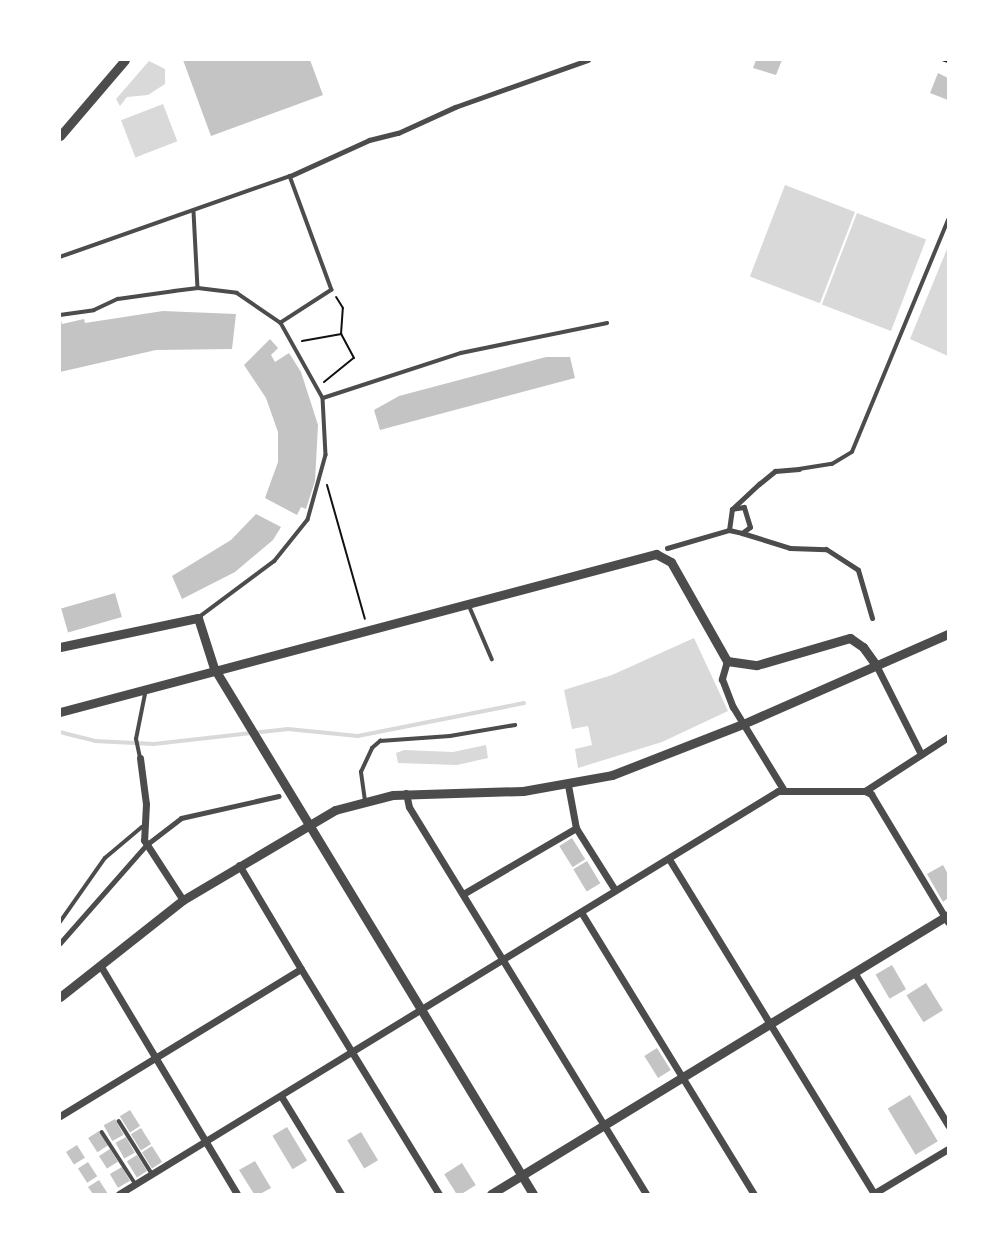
<!DOCTYPE html>
<style>
body{margin:0}
#map{position:relative;width:1008px;height:1254px;overflow:hidden;background:#fff;font-family:Signika,sans-serif}
div>[style]{position:absolute}
[style*='--x']{left:calc(var(--x)*1px);top:calc(var(--y)*1px);width:calc(var(--w)*1px);rotate:calc(var(--a)*1deg)}
.water>*{inset:0;background:#d9d9d9;transform-origin:0 0}
.stream>*{height:3.5px;margin:-1.75px;padding:0 1.75px;transform-origin:1.75px;border-radius:1.75px;background:#d9d9d9}
.building>*{inset:0;background:#c4c4c4;transform-origin:0 0}
.path>*{height:2px;margin:-1px;padding:0 1px;transform-origin:1px;border-radius:1px;background:#111}
.service>*{height:3.5px;margin:-1.75px;padding:0 1.75px;transform-origin:1.75px;border-radius:1.75px;background:#4c4c4c}
.pedestrian>*{height:5px;margin:-2.5px;padding:0 2.5px;transform-origin:2.5px;border-radius:2.5px;background:#4c4c4c}
.minor>*{height:7px;margin:-3.5px;padding:0 3.5px;transform-origin:3.5px;border-radius:3.5px;background:#4c4c4c}
.tertiary>*{height:9px;margin:-4.5px;padding:0 4.5px;transform-origin:4.5px;border-radius:4.5px;background:#4c4c4c}
span{translate:-50% -50%;white-space:nowrap;text-align:center;line-height:1.15;-webkit-text-stroke:7px #fff;paint-order:stroke}
.frame{position:absolute;inset:0;border:61px solid #fff;pointer-events:none}
</style>
<div id="map">
<div class="water">
<i style="clip-path:polygon(149px 61px,165px 69px,165px 84px,148px 95px,127px 97px,120px 106px,116px 99px)"></i>
<i style="left:163px;top:104px;width:40px;height:45px;rotate:69deg"></i>
<i style="left:785px;top:185px;width:75px;height:98px;rotate:21deg"></i>
<i style="left:857px;top:213px;width:74px;height:98px;rotate:21deg"></i>
<i style="clip-path:polygon(947px 249px,948px 249px,948px 356px,910px 339px)"></i>
<i style="clip-path:polygon(694px 638px,728px 711px,662px 742px,578px 768px,575px 749px,592px 745px,588px 726px,572px 729px,564px 690px,612px 675px)"></i>
<i style="clip-path:polygon(486px 745px,488px 758px,457px 765px,398px 763px,396px 753px,404px 750px,453px 752px)"></i>
</div>
<div class="stream">
<i style="--x:60;--y:732;--w:36;--a:14"></i>
<i style="--x:95;--y:741;--w:59;--a:2.9"></i>
<i style="--x:154;--y:744;--w:135;--a:-6.4"></i>
<i style="--x:288;--y:729;--w:70;--a:5.7"></i>
<i style="--x:358;--y:736;--w:169;--a:-11.2"></i>
</div>
<div class="building">
<i style="clip-path:polygon(183px 60px,310px 60px,323px 95px,211px 136px)"></i>
<i style="clip-path:polygon(756px 60px,782px 60px,776px 75px,753px 68px)"></i>
<i style="clip-path:polygon(938px 73px,948px 78px,948px 100px,930px 93px)"></i>
<i style="clip-path:polygon(163px 311px,236px 314px,232px 349px,156px 350px,60px 372px,60px 317px,62px 324px,84px 319px,85px 323px)"></i>
<i style="clip-path:polygon(270px 339px,278px 348px,271px 355px,275px 362px,289px 353px,301px 372px,318px 425px,315px 481px,306px 509px,301px 507px,297px 515px,265px 498px,278px 462px,278px 432px,266px 398px,244px 365px)"></i>
<i style="clip-path:polygon(546px 357px,570px 357px,575px 378px,380px 430px,374px 410px,399px 396px)"></i>
<i style="clip-path:polygon(256px 514px,281px 527px,273px 540px,235px 572px,182px 599px,172px 576px,231px 540px)"></i>
<i style="left:115px;top:593px;width:25px;height:56px;rotate:74deg"></i>
<i style="left:572px;top:838px;width:25px;height:15px;rotate:58deg"></i>
<i style="left:587px;top:861px;width:26px;height:16px;rotate:59deg"></i>
<i style="clip-path:polygon(943px 865px,948px 874px,948px 898px,943px 902px,927px 874px)"></i>
<i style="left:892px;top:965px;width:28px;height:19px;rotate:60deg"></i>
<i style="left:926px;top:983px;width:32px;height:23px;rotate:58deg"></i>
<i style="left:657px;top:1048px;width:26px;height:15px;rotate:58deg"></i>
<i style="left:910px;top:1095px;width:54px;height:26px;rotate:59deg"></i>
<i style="left:130px;top:1110px;width:19px;height:12px;rotate:58deg"></i>
<i style="left:115px;top:1119px;width:18px;height:13px;rotate:61deg"></i>
<i style="left:287px;top:1127px;width:39px;height:17px;rotate:59deg"></i>
<i style="left:141px;top:1128px;width:19px;height:12px;rotate:58deg"></i>
<i style="left:99px;top:1131px;width:17px;height:13px;rotate:57deg"></i>
<i style="left:361px;top:1132px;width:33px;height:16px;rotate:59deg"></i>
<i style="left:126px;top:1137px;width:18px;height:12px;rotate:61deg"></i>
<i style="left:77px;top:1145px;width:15px;height:13px;rotate:58deg"></i>
<i style="left:152px;top:1146px;width:19px;height:12px;rotate:58deg"></i>
<i style="left:110px;top:1149px;width:15px;height:13px;rotate:58deg"></i>
<i style="left:137px;top:1155px;width:19px;height:12px;rotate:58deg"></i>
<i style="clip-path:polygon(255px 1161px,271px 1188px,260px 1194px,254px 1194px,239px 1170px)"></i>
<i style="left:88px;top:1162px;width:17px;height:12px;rotate:57deg"></i>
<i style="left:462px;top:1163px;width:26px;height:21px;rotate:58deg"></i>
<i style="left:122px;top:1167px;width:16px;height:14px;rotate:60deg"></i>
<i style="clip-path:polygon(99px 1180px,108px 1194px,93px 1194px,88px 1187px)"></i>
</div>
<div class="path">
<i style="--x:942;--y:60;--w:6;--a:18"></i>
<i style="--x:302;--y:341;--w:40;--a:-10"></i>
<i style="--x:324;--y:382;--w:38;--a:-39"></i>
<i style="--x:354;--y:358;--w:27;--a:-118"></i>
<i style="--x:341;--y:334;--w:26;--a:-86"></i>
<i style="--x:343;--y:308;--w:13;--a:-122"></i>
<i style="--x:327;--y:485;--w:139;--a:74.2"></i>
</div>
<div class="service">
<i style="--x:194;--y:212;--w:76;--a:87"></i>
<i style="--x:60;--y:257;--w:244;--a:-19.4"></i>
<i style="--x:290;--y:176;--w:121;--a:69.8"></i>
<i style="--x:332;--y:290;--w:61;--a:147.1"></i>
<i style="--x:60;--y:315;--w:34;--a:-8"></i>
<i style="--x:94;--y:310;--w:26;--a:-25"></i>
<i style="--x:118;--y:299;--w:57;--a:-8.1"></i>
<i style="--x:174;--y:291;--w:24;--a:-7"></i>
<i style="--x:198;--y:288;--w:39;--a:7"></i>
<i style="--x:237;--y:293;--w:53;--a:34.3"></i>
<i style="--x:281;--y:323;--w:86;--a:60.8"></i>
<i style="--x:323;--y:398;--w:57;--a:87"></i>
<i style="--x:326;--y:455;--w:67;--a:105.5"></i>
<i style="--x:308;--y:520;--w:53;--a:128.8"></i>
<i style="--x:275;--y:561;--w:94;--a:143.3"></i>
<i style="--x:323;--y:398;--w:145;--a:-18.1"></i>
<i style="--x:461;--y:353;--w:149;--a:-11.6"></i>
<i style="--x:799;--y:469;--w:33;--a:-9"></i>
<i style="--x:832;--y:464;--w:23;--a:-31"></i>
<i style="--x:852;--y:452;--w:251;--a:-67.5"></i>
<i style="--x:469;--y:605;--w:59;--a:66.9"></i>
<i style="--x:140;--y:758;--w:19;--a:-102"></i>
<i style="--x:136;--y:739;--w:51;--a:-78.7"></i>
<i style="--x:365;--y:801;--w:29;--a:-98"></i>
<i style="--x:361;--y:772;--w:26;--a:-65"></i>
<i style="--x:372;--y:748;--w:11;--a:-41"></i>
<i style="--x:380;--y:741;--w:70;--a:-4.1"></i>
<i style="--x:450;--y:736;--w:66;--a:-9.6"></i>
<i style="--x:60;--y:922;--w:78;--a:-54.9"></i>
<i style="--x:105;--y:858;--w:48;--a:-40"></i>
<i style="--x:119;--y:1121;--w:60;--a:57.9"></i>
<i style="--x:102;--y:1132;--w:61;--a:57.1"></i>
</div>
<div class="pedestrian">
<i style="--x:290;--y:176;--w:87;--a:-24.5"></i>
<i style="--x:369;--y:140;--w:30;--a:-14"></i>
<i style="--x:398;--y:133;--w:63;--a:-24.5"></i>
<i style="--x:455;--y:107;--w:141;--a:-19.5"></i>
<i style="--x:729;--y:530;--w:13;--a:13"></i>
<i style="--x:742;--y:533;--w:10;--a:-37"></i>
<i style="--x:750;--y:527;--w:21;--a:-107"></i>
<i style="--x:744;--y:507;--w:12;--a:171"></i>
<i style="--x:742;--y:533;--w:50;--a:17.4"></i>
<i style="--x:790;--y:548;--w:36;--a:2"></i>
<i style="--x:826;--y:549;--w:38;--a:33"></i>
<i style="--x:858;--y:570;--w:50;--a:73.7"></i>
<i style="--x:667;--y:548;--w:65;--a:-16.2"></i>
<i style="--x:729;--y:530;--w:21;--a:-82"></i>
<i style="--x:732;--y:509;--w:37;--a:-43"></i>
<i style="--x:759;--y:484;--w:21;--a:-39"></i>
<i style="--x:775;--y:471;--w:24;--a:-5"></i>
<i style="--x:60;--y:943;--w:130;--a:-48.7"></i>
<i style="--x:146;--y:845;--w:44;--a:-37.6"></i>
<i style="--x:181;--y:818;--w:100;--a:-12.7"></i>
</div>
<div class="minor">
<i style="--x:727;--y:661;--w:19;--a:106"></i>
<i style="--x:722;--y:679;--w:30;--a:69"></i>
<i style="--x:733;--y:707;--w:96;--a:58.6"></i>
<i style="--x:876;--y:665;--w:100;--a:63.2"></i>
<i style="--x:140;--y:758;--w:46;--a:82.6"></i>
<i style="--x:146;--y:804;--w:36;--a:93"></i>
<i style="--x:144;--y:840;--w:72;--a:57"></i>
<i style="--x:568;--y:785;--w:44;--a:79.5"></i>
<i style="--x:576;--y:828;--w:73;--a:57.8"></i>
<i style="--x:865;--y:791;--w:7;--a:27"></i>
<i style="--x:871;--y:794;--w:149;--a:59"></i>
<i style="--x:406;--y:793;--w:14;--a:78"></i>
<i style="--x:409;--y:807;--w:454;--a:58.5"></i>
<i style="--x:669;--y:859;--w:393;--a:58.5"></i>
<i style="--x:463;--y:894;--w:131;--a:-30.3"></i>
<i style="--x:581;--y:912;--w:331;--a:58.5"></i>
<i style="--x:100;--y:965;--w:267;--a:59.1"></i>
<i style="--x:301;--y:969;--w:264;--a:58.5"></i>
<i style="--x:854;--y:972;--w:180;--a:58.4"></i>
<i style="--x:281;--y:1096;--w:115;--a:58.5"></i>
<i style="--x:60;--y:1116;--w:282;--a:-31.4"></i>
<i style="--x:301;--y:969;--w:121;--a:-120.8"></i>
<i style="--x:119;--y:1194;--w:772;--a:-31.45"></i>
<i style="--x:778;--y:791;--w:87;--a:0"></i>
<i style="--x:865;--y:791;--w:99;--a:-33"></i>
<i style="--x:873;--y:1194;--w:87;--a:-31"></i>
</div>
<div class="tertiary">
<i style="--x:60;--y:136;--w:100;--a:-49.5"></i>
<i style="--x:60;--y:647;--w:141;--a:-11.9"></i>
<i style="--x:198;--y:618;--w:52;--a:72.3"></i>
<i style="--x:214;--y:668;--w:615;--a:58.76"></i>
<i style="--x:60;--y:712;--w:617;--a:-14.85"></i>
<i style="--x:656;--y:554;--w:17;--a:28"></i>
<i style="--x:671;--y:562;--w:114;--a:60.5"></i>
<i style="--x:727;--y:661;--w:30;--a:8"></i>
<i style="--x:757;--y:665;--w:97;--a:-16.2"></i>
<i style="--x:850;--y:638;--w:16;--a:35"></i>
<i style="--x:863;--y:647;--w:22;--a:54"></i>
<i style="--x:60;--y:997;--w:157;--a:-38.3"></i>
<i style="--x:183;--y:900;--w:177;--a:-30.6"></i>
<i style="--x:335;--y:810;--w:60;--a:-14.5"></i>
<i style="--x:393;--y:795;--w:130;--a:-1.8"></i>
<i style="--x:523;--y:791;--w:90;--a:-10.2"></i>
<i style="--x:612;--y:775;--w:141;--a:-21.3"></i>
<i style="--x:743;--y:724;--w:224;--a:-23.7"></i>
<i style="--x:491;--y:1194;--w:535;--a:-31.4"></i>
</div>
<div class="frame"></div>
</div>
